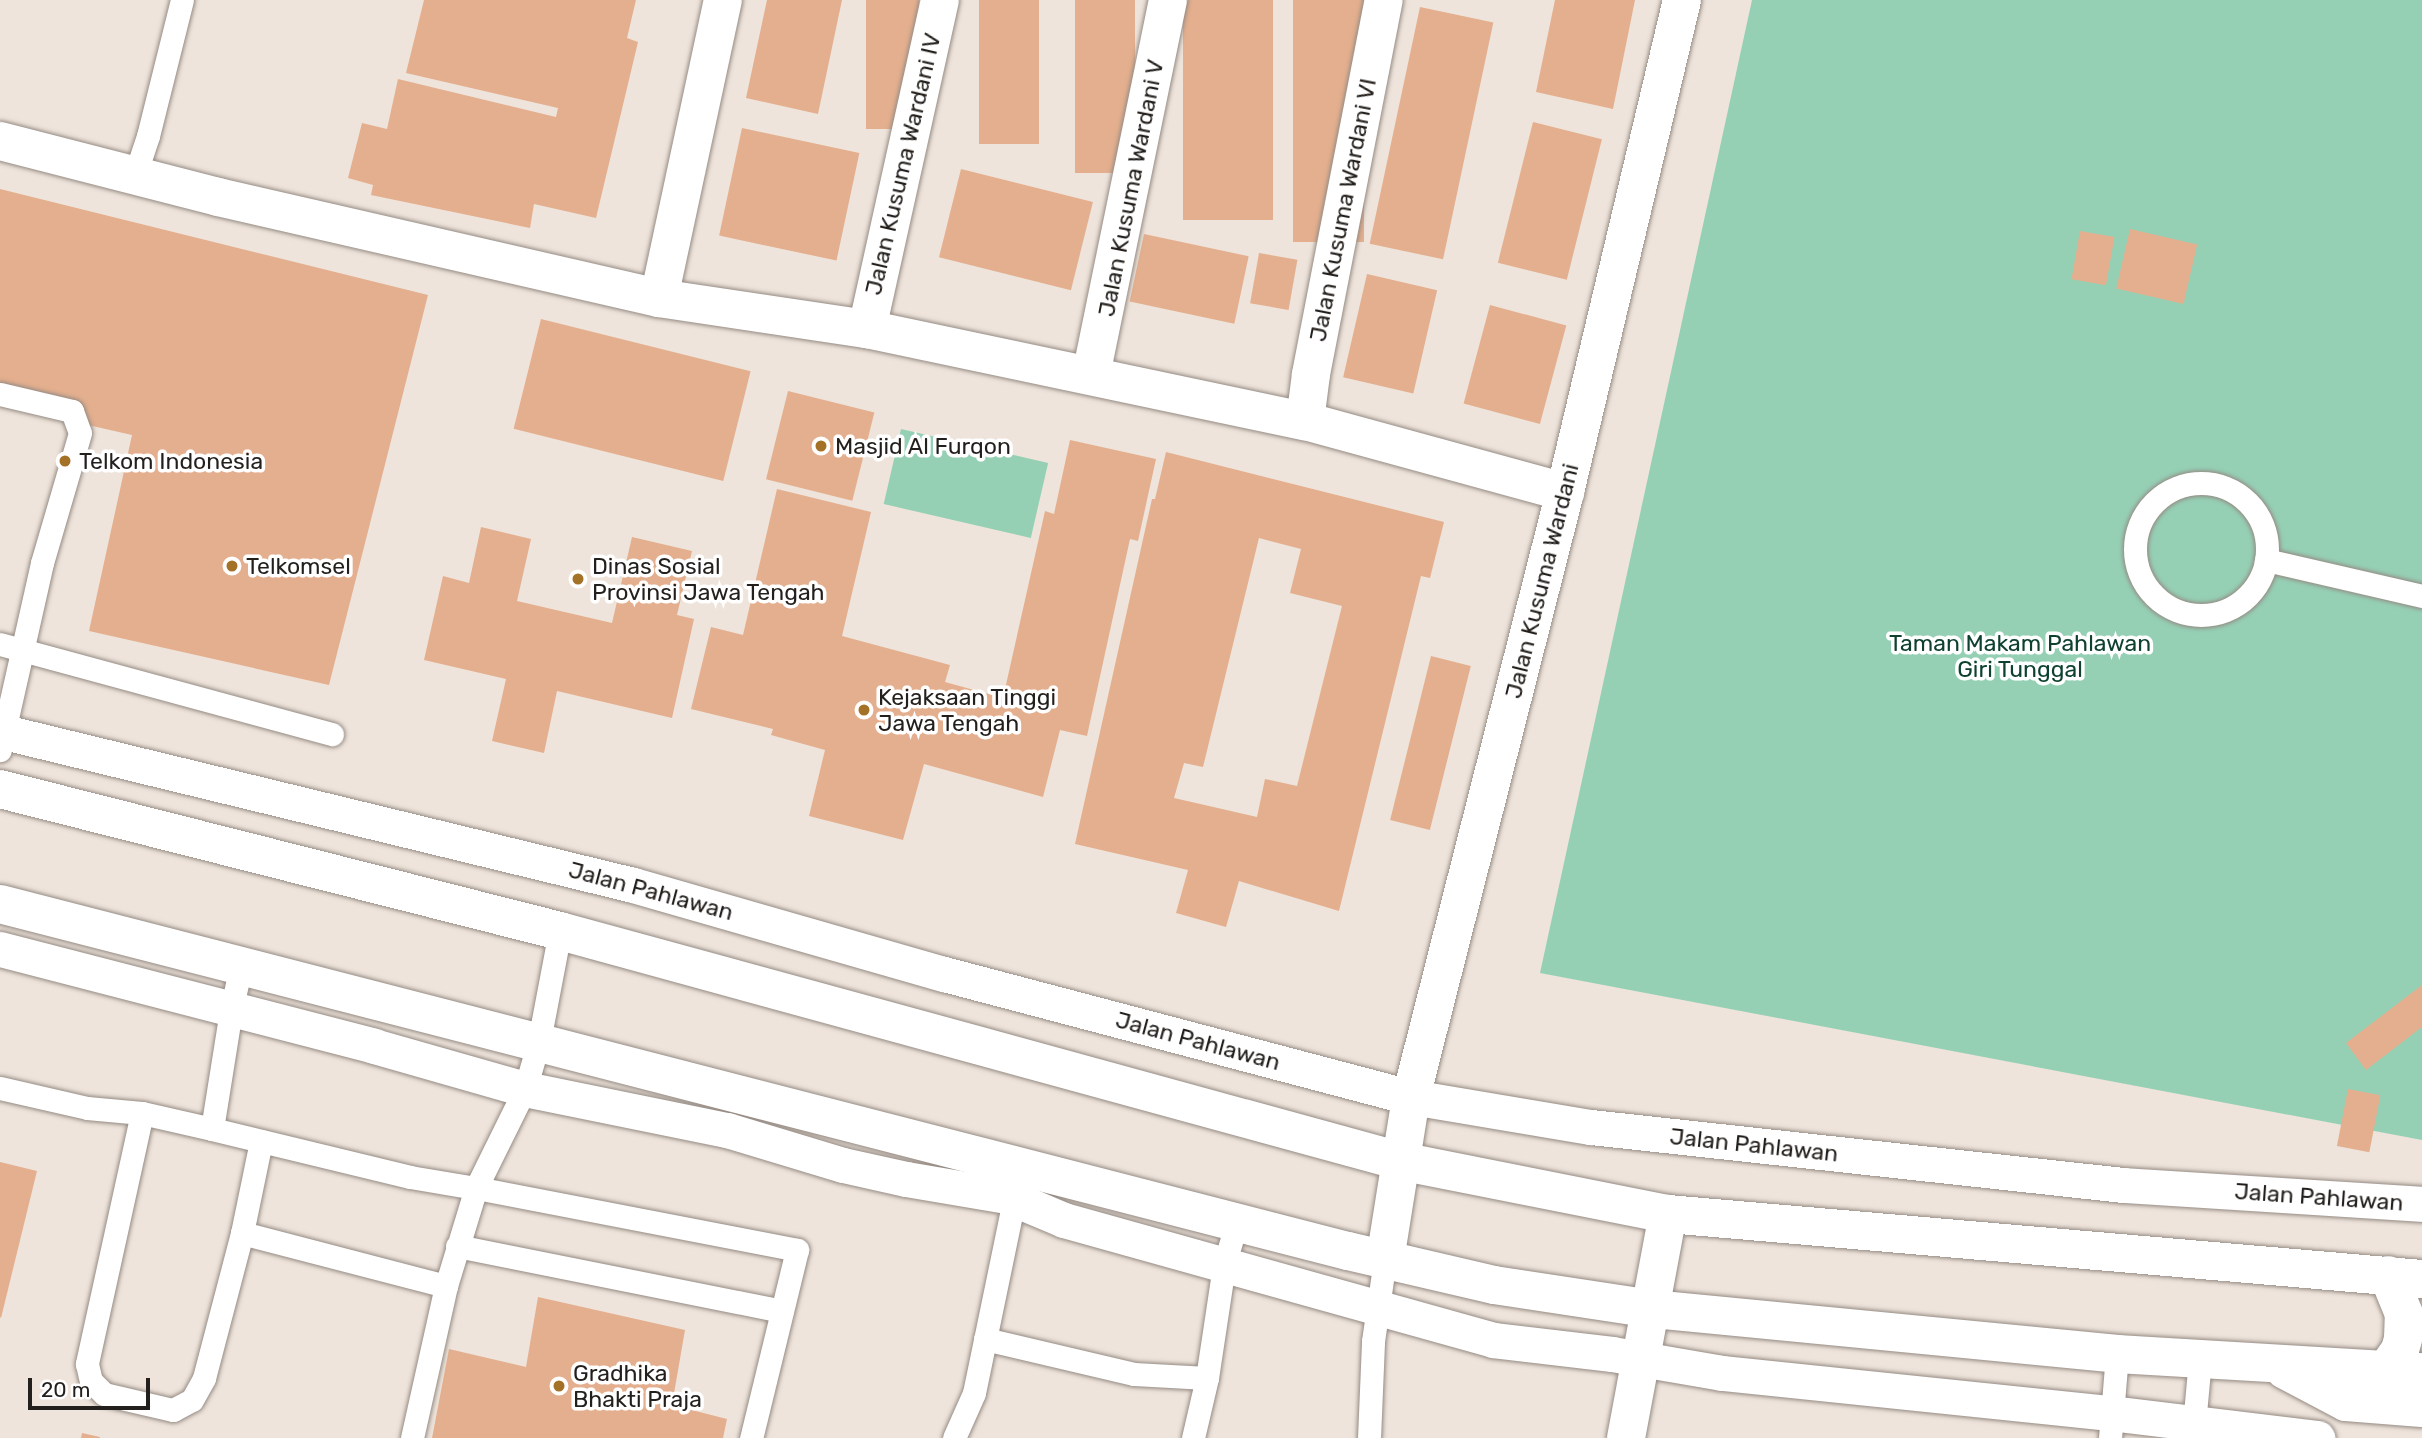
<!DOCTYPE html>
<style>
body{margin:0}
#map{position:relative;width:2422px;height:1438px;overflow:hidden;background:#eee4db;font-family:Rubik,sans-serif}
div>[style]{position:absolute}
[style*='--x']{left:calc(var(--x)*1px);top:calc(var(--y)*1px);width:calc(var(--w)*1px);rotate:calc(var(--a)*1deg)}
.green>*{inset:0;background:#95d0b5;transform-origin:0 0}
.building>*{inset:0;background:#e4af8e;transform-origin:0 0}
.roads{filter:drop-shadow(0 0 2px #958b84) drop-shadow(0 0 2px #958b84)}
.service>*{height:23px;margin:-11.5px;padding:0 11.5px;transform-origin:11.5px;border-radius:11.5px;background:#fff}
.service>.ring{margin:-11.5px;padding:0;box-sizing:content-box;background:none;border:23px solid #fff;border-radius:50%}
.pedestrian>*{height:35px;margin:-17.5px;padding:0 17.5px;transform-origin:17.5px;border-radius:17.5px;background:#fff}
.minor>*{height:38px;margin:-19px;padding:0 19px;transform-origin:19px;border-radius:19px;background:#fff}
.secondary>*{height:38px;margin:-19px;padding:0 19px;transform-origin:19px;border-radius:19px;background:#fff}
.primary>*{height:38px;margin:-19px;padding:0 19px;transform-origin:19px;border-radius:19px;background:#fff}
.dots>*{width:19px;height:19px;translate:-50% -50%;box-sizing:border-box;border:4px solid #fff;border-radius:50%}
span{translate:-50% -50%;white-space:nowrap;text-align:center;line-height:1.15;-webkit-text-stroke:7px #fff;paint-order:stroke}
.street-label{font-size:23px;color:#231f1c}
.poi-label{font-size:23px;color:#231f1c}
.left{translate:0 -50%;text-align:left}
.park-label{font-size:23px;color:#0e422f}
.scale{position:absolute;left:28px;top:1378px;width:122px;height:32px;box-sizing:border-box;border:4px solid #231f1c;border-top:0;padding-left:9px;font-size:21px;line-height:24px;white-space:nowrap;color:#231f1c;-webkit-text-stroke:5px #fff;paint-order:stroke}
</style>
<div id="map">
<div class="green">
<i style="clip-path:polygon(1752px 0,2422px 0,2422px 1140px,1540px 973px)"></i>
<i style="left:901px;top:429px;width:151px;height:77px;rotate:13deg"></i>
</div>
<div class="building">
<i style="clip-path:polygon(424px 0,636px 0,627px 38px,638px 42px,596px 218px,534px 204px,530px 228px,371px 195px,373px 185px,348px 178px,362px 123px,387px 129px,398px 79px,556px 117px,558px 108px,406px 73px)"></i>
<i style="clip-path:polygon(767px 0,842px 0,818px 114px,746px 98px)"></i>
<i style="left:866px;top:0;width:53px;height:129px"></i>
<i style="left:979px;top:0;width:60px;height:144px"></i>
<i style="left:1075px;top:0;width:60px;height:173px"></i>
<i style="left:1183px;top:0;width:90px;height:220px"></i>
<i style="left:1293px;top:0;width:71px;height:242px"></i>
<i style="clip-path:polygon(1555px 0,1635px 0,1613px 109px,1536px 92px)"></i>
<i style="left:1420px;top:7px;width:75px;height:242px;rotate:12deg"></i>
<i style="left:1533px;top:122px;width:71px;height:145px;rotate:14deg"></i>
<i style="left:742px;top:128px;width:120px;height:110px;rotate:12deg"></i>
<i style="left:961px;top:169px;width:136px;height:91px;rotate:14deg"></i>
<i style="clip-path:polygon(0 189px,428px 295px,329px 685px,89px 631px,132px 435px,0 405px)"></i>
<i style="left:2130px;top:229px;width:69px;height:61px;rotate:13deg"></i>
<i style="left:2080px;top:231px;width:35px;height:49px;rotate:10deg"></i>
<i style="left:1144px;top:234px;width:107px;height:69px;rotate:12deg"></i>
<i style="left:1259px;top:253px;width:39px;height:51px;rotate:10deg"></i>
<i style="left:1367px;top:274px;width:72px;height:106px;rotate:13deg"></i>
<i style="left:1490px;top:305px;width:79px;height:102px;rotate:15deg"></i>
<i style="left:541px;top:319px;width:216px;height:113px;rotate:14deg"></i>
<i style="left:788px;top:391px;width:89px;height:91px;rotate:14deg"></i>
<i style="clip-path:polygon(1070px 440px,1156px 459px,1138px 541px,1130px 539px,1087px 736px,1060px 730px,1043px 797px,924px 764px,903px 840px,809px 816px,825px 750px,771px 735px,773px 729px,691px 709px,711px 627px,743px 635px,777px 489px,871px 512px,842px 636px,950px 665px,945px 682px,1003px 698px,1045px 511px,1054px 514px)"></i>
<i style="clip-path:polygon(evenodd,1166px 452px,1444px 522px,1430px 578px,1421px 576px,1339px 911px,1239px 881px,1226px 927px,1176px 913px,1188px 870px,1075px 844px,1152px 499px,1155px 499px,1166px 452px,1259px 538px,1301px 549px,1290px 593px,1342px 606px,1297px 786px,1265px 779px,1257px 817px,1174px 798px,1184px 763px,1203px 767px,1259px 538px)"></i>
<i style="clip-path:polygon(481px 527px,531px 539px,517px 601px,612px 623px,632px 537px,692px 551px,677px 615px,694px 619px,672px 718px,557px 691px,544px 753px,492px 741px,506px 679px,424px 660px,443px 576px,469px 583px)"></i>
<i style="left:1431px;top:656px;width:41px;height:169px;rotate:14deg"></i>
<i style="clip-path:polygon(2422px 985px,2422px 1027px,2366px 1070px,2346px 1043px)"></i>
<i style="left:2348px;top:1089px;width:33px;height:58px;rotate:11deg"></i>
<i style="clip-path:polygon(0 1162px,37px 1171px,1px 1318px,0 1317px)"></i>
<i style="clip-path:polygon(538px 1297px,685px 1330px,672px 1405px,727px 1419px,723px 1438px,432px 1438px,449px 1349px,526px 1367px)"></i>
<i style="clip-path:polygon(82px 1433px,100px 1437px,100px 1438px,81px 1438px)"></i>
</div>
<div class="roads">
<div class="service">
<i style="--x:135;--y:175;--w:41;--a:-71.6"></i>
<i style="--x:148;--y:136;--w:140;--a:-76"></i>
<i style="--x:0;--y:394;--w:74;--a:13.3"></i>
<i style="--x:72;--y:411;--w:23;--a:70"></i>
<i style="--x:80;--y:433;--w:135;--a:106.3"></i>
<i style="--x:42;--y:563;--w:192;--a:102.7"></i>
<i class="ring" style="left:2135px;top:483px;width:109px;height:109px"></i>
<i style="--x:2266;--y:560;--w:160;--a:13"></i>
<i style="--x:0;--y:644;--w:344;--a:15.2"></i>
<i style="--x:0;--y:1088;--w:89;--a:12.9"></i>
<i style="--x:87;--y:1108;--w:55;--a:5.2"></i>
<i style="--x:142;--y:1113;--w:72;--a:12.9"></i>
<i style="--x:212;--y:1129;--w:120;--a:-80.9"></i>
<i style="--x:231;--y:1011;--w:46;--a:-77.5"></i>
<i style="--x:142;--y:1113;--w:257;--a:102.4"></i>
<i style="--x:87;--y:1364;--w:17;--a:77"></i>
<i style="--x:91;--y:1381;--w:18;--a:45"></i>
<i style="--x:104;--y:1394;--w:71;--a:13.1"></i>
<i style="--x:173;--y:1410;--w:21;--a:-28"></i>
<i style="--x:192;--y:1400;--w:25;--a:-61"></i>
<i style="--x:204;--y:1378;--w:150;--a:-75.3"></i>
<i style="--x:242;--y:1233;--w:94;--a:-78.3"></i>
<i style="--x:212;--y:1129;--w:204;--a:13.6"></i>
<i style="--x:410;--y:1177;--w:67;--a:9.5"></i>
<i style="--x:476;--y:1188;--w:110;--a:-63.7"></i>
<i style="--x:525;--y:1089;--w:50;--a:-73.7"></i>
<i style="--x:539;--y:1041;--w:112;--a:-79.2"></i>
<i style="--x:242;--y:1233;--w:211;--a:14.6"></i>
<i style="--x:457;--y:1246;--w:331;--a:11.3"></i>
<i style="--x:985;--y:1339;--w:153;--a:13.2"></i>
<i style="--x:1134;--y:1374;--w:73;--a:3.1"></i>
<i style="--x:1207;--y:1378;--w:114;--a:-81.4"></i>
<i style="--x:1224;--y:1265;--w:45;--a:-73.2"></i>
<i style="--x:2193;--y:1435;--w:76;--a:-84.7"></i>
<i style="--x:412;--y:1438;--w:156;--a:-77.4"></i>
<i style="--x:446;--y:1286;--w:102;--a:-73"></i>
<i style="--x:476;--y:1188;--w:327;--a:10.9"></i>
<i style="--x:797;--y:1250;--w:194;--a:103.7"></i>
<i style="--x:954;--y:1438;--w:49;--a:-66"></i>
<i style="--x:974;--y:1393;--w:211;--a:-78.3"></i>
<i style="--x:1193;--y:1438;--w:62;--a:-76.9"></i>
<i style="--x:1369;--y:1438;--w:97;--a:-87.6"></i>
<i style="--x:1373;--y:1341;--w:82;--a:-81.6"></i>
<i style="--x:2110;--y:1438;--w:84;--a:-85.2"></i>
</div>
<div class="pedestrian">
<i style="--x:0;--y:731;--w:651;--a:13.67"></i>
<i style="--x:633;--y:885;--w:323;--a:16"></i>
<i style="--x:944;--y:974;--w:483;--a:14.8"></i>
<i style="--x:1411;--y:1097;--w:182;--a:9.5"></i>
<i style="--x:1591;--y:1127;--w:535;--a:6.22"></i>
<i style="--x:2123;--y:1185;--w:300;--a:3.6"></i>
<i style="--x:0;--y:949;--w:386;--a:14.5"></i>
<i style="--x:374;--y:1046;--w:157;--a:15.9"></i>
<i style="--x:525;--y:1089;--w:206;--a:11.5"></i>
<i style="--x:727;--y:1130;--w:121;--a:16.8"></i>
<i style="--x:843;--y:1165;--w:65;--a:12.5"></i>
<i style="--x:906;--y:1179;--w:102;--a:9.6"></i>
<i style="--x:1007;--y:1196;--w:62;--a:22.8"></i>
<i style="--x:1064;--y:1220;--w:445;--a:15.6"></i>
<i style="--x:1493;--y:1340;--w:120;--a:6.7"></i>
<i style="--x:1612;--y:1354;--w:112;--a:9.8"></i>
<i style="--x:1722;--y:1373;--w:390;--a:5.9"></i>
<i style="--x:2110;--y:1413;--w:209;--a:6.9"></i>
</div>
<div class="minor">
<i style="--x:0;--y:141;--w:225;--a:14.4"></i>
<i style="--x:218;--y:197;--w:452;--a:12.9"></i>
<i style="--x:659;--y:298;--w:210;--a:8.5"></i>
<i style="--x:867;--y:329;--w:448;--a:11.9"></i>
<i style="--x:1305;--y:421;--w:270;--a:15.3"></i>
<i style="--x:659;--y:298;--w:305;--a:-77.9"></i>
<i style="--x:867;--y:329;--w:337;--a:-77.5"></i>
<i style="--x:1091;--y:375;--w:383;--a:-78.4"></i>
<i style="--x:1305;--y:421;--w:47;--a:-82.7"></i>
<i style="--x:1311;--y:374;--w:381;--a:-79"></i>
<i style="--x:1385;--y:1260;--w:165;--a:-80.9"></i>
<i style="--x:1411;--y:1097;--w:624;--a:-75.72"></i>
<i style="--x:1565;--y:492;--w:506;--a:-76.62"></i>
<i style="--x:1626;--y:1438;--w:228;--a:-79.4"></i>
</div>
<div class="secondary">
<i style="--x:0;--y:789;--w:578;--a:14.23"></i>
<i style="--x:560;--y:931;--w:871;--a:15.31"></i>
<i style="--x:0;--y:904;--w:1392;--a:14.44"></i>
<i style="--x:1348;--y:1251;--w:150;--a:13.1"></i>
<i style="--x:1494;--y:1285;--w:160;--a:8.6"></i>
<i style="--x:1652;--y:1309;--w:467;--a:5.5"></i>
<i style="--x:2117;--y:1354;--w:306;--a:3.4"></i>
<i style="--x:2285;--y:1370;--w:69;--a:27.7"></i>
<i style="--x:2346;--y:1402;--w:76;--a:4.5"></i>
<i style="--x:2386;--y:1370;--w:24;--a:-55"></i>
<i style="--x:2400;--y:1350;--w:11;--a:-75"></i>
<i style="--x:2403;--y:1339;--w:25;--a:-88"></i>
<i style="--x:2404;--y:1314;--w:42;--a:-112.3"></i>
</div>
<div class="primary">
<i style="--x:1400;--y:1161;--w:273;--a:11.2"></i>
<i style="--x:1668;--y:1214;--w:757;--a:4.93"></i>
</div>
</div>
<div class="dots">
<i style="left:821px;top:446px;background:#a37227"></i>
<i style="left:65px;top:461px;background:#a37227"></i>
<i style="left:232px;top:566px;background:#a37227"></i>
<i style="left:578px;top:579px;background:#a37227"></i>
<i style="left:864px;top:710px;background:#a37227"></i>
<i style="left:559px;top:1386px;background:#a37227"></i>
</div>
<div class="street-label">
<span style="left:903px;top:164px;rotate:-77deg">Jalan Kusuma Wardani IV</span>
<span style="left:1131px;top:188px;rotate:-79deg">Jalan Kusuma Wardani V</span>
<span style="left:1343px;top:210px;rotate:-79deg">Jalan Kusuma Wardani VI</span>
<span style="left:1542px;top:581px;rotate:-76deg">Jalan Kusuma Wardani</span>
<span style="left:651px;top:891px;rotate:15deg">Jalan Pahlawan</span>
<span style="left:1198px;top:1041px;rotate:15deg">Jalan Pahlawan</span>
<span style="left:1754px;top:1145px;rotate:6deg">Jalan Pahlawan</span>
<span style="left:2319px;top:1197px;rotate:4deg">Jalan Pahlawan</span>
</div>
<div class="poi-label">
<span class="left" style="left:835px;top:446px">Masjid Al Furqon</span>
<span class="left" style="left:79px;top:461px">Telkom Indonesia</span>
<span class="left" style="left:246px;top:566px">Telkomsel</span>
<span class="left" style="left:592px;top:579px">Dinas Sosial<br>Provinsi Jawa Tengah</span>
<span class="left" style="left:878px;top:710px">Kejaksaan Tinggi<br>Jawa Tengah</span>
<span class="left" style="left:573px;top:1386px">Gradhika<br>Bhakti Praja</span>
</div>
<div class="park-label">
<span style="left:2020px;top:656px">Taman Makam Pahlawan<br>Giri Tunggal</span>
</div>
<div class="scale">20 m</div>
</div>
